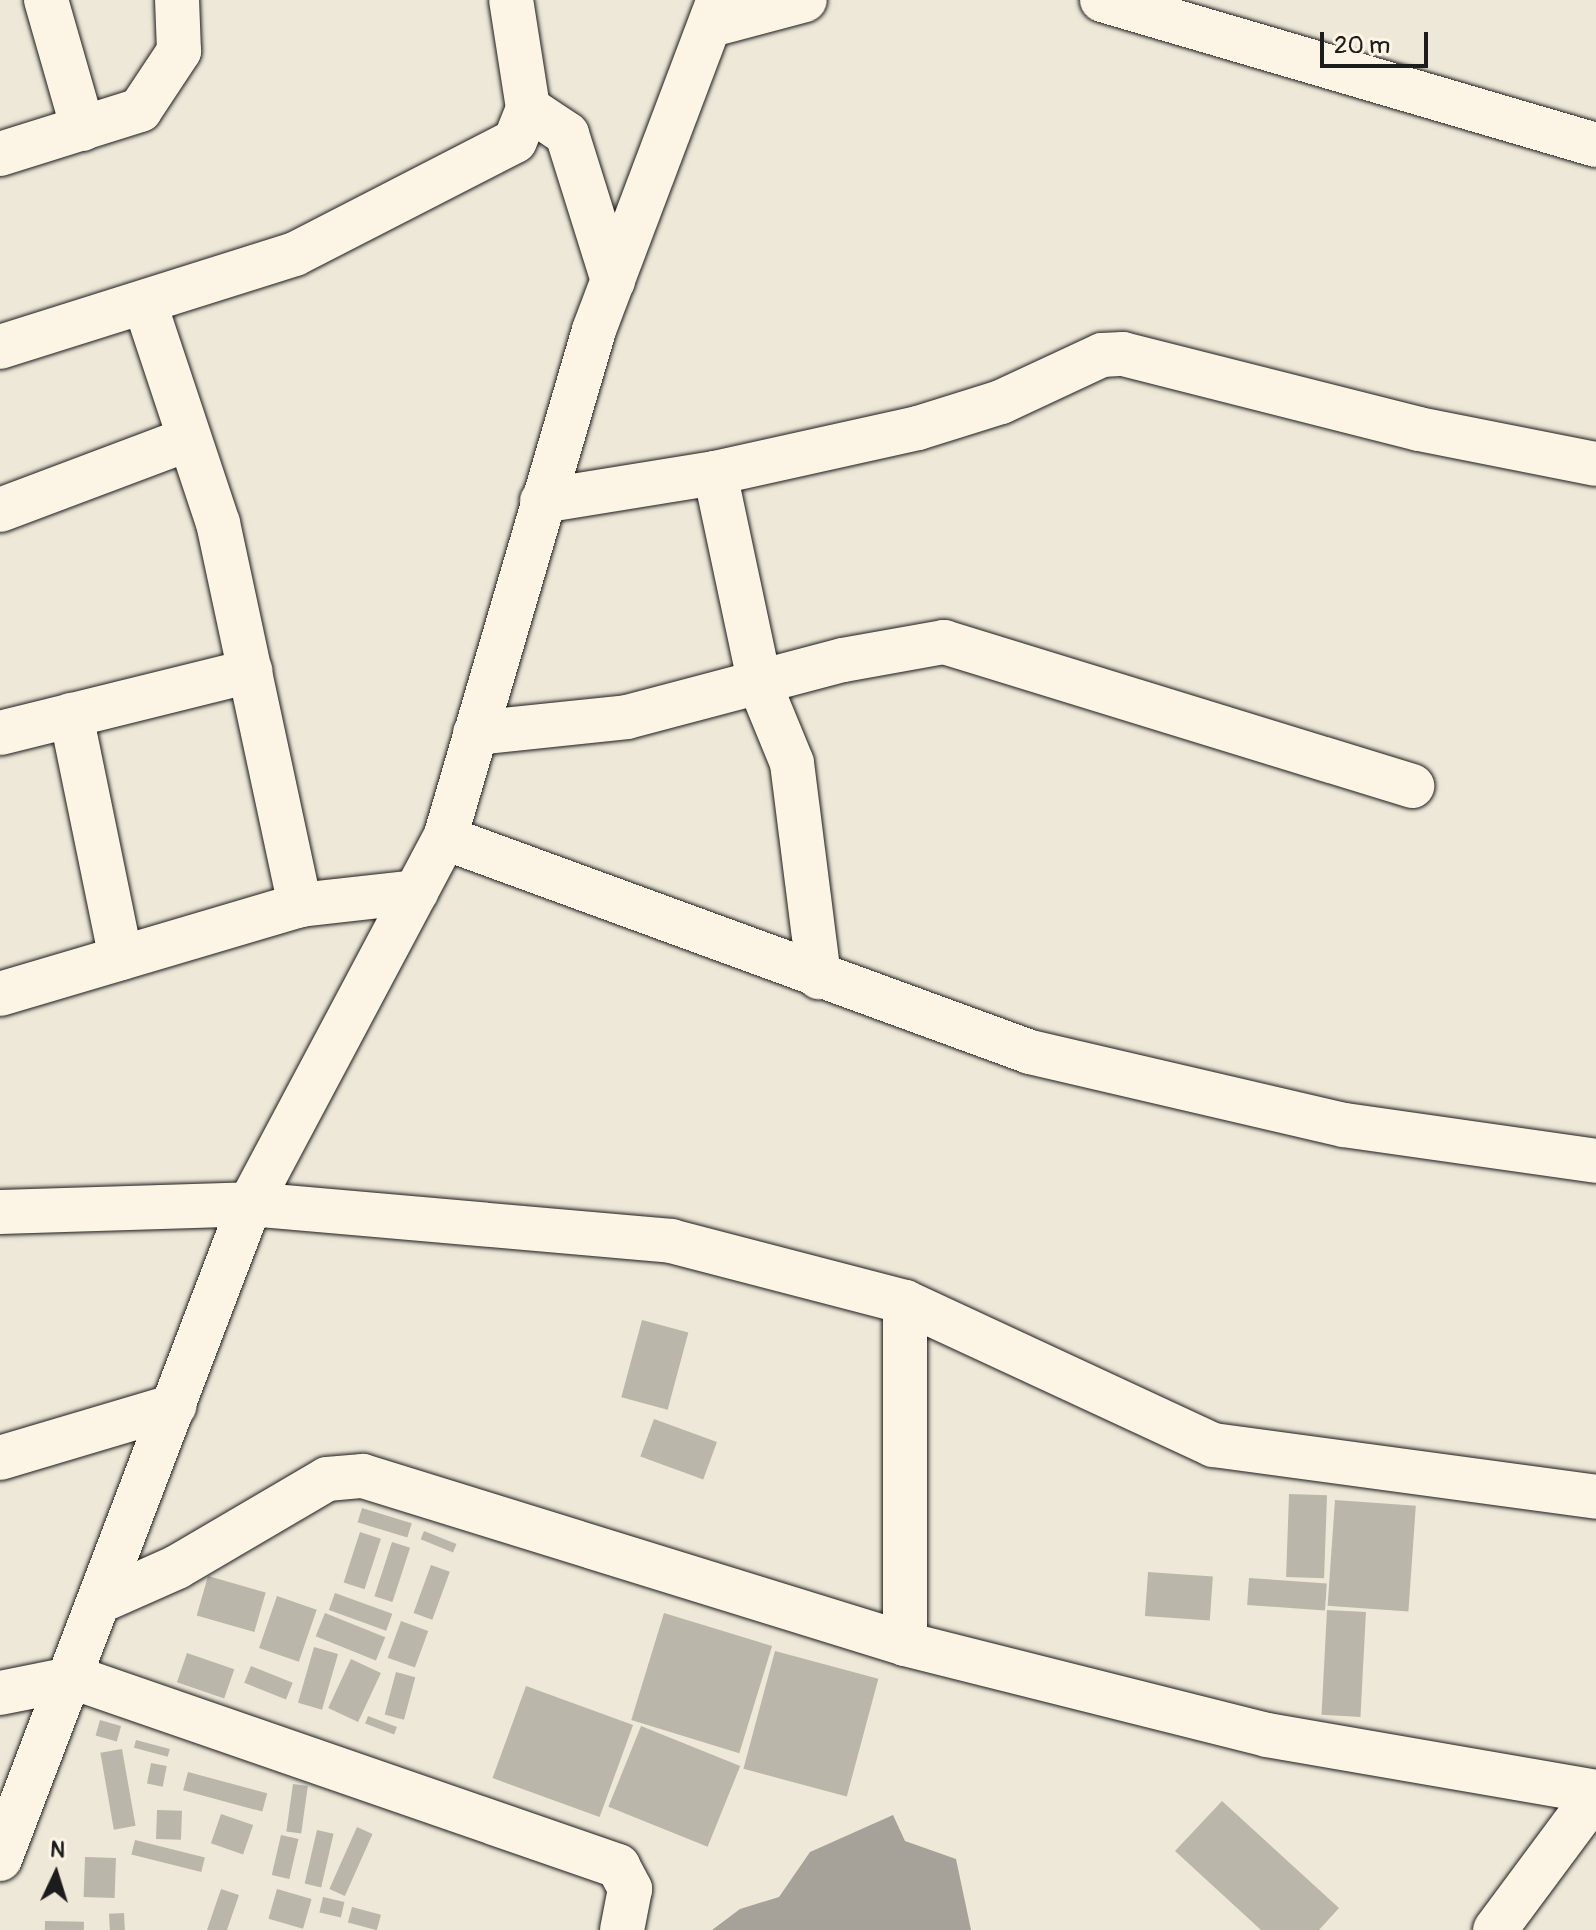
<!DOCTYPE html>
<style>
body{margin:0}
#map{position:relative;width:1596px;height:1930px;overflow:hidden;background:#eee8d9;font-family:Pangolin,sans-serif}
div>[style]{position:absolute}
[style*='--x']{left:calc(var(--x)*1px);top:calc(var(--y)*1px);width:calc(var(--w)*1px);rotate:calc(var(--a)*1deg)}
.water>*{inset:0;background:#a7a299}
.building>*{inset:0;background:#bab6aa;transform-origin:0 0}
.roads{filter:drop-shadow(0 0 2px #1c1c1c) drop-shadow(0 0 2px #1c1c1c)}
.minor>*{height:44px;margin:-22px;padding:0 22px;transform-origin:22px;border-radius:22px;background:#fcf5e5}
span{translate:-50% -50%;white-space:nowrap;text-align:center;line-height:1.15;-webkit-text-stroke:6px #fcf5e5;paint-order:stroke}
.north{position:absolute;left:16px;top:1834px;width:80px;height:80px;-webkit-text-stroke:6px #fcf5e5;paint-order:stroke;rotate:4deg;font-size:22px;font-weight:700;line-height:32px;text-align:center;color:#1c1c1c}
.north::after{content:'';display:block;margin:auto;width:28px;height:36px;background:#1c1c1c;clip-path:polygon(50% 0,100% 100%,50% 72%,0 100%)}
.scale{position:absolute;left:1320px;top:32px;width:108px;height:36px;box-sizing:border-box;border:4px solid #1c1c1c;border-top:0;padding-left:10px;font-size:24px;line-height:28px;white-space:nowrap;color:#1c1c1c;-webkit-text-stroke:6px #fcf5e5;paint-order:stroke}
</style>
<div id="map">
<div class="water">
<i style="clip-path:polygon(893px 1815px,905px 1841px,956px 1859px,971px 1930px,712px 1930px,740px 1909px,779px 1897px,810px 1852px)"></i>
</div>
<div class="building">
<i style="left:642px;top:1320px;width:48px;height:80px;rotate:15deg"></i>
<i style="left:654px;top:1419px;width:67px;height:40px;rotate:20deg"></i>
<i style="left:1289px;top:1494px;width:38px;height:83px;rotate:2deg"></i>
<i style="left:1335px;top:1500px;width:81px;height:106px;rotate:4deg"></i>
<i style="left:362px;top:1508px;width:52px;height:15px;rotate:17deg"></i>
<i style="left:424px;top:1531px;width:35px;height:9px;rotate:22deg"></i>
<i style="left:360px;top:1532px;width:22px;height:53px;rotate:18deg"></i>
<i style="left:392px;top:1542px;width:19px;height:57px;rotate:18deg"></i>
<i style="left:431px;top:1565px;width:20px;height:51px;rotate:20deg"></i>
<i style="left:1148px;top:1572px;width:65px;height:44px;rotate:4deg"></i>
<i style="left:208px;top:1576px;width:60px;height:41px;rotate:16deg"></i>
<i style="left:1249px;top:1578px;width:78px;height:27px;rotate:4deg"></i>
<i style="left:335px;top:1593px;width:61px;height:18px;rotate:20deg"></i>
<i style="left:277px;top:1596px;width:42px;height:55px;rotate:19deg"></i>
<i style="left:1327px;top:1610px;width:39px;height:105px;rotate:3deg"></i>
<i style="left:325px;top:1613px;width:65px;height:25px;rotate:22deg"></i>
<i style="left:664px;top:1613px;width:113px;height:112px;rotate:17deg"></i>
<i style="left:401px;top:1621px;width:29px;height:39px;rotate:20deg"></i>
<i style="left:314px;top:1647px;width:25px;height:58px;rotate:16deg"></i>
<i style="left:775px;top:1651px;width:107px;height:122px;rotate:15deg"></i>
<i style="left:187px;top:1653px;width:50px;height:31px;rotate:19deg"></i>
<i style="left:351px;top:1659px;width:33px;height:54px;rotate:25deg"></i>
<i style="left:251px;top:1666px;width:45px;height:18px;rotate:22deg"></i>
<i style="left:396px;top:1672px;width:20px;height:44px;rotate:15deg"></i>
<i style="left:526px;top:1686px;width:114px;height:98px;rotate:20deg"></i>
<i style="left:368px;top:1716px;width:31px;height:8px;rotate:21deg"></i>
<i style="left:100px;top:1720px;width:22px;height:16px;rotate:16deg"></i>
<i style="left:641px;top:1726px;width:107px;height:87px;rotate:22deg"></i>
<i style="left:136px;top:1740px;width:35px;height:8px;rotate:15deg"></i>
<i style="left:122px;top:1749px;width:78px;height:22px;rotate:80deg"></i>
<i style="left:151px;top:1763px;width:16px;height:21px;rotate:11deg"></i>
<i style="left:188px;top:1772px;width:82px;height:19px;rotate:15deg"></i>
<i style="left:293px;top:1784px;width:15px;height:48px;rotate:8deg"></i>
<i style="clip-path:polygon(1222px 1801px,1339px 1908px,1319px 1930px,1261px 1930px,1175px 1851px)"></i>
<i style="left:157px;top:1810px;width:25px;height:29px;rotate:2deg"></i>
<i style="left:221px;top:1814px;width:34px;height:31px;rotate:19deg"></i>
<i style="left:357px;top:1827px;width:17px;height:68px;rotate:24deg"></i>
<i style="left:317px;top:1830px;width:17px;height:55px;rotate:13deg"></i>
<i style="left:281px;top:1835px;width:18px;height:41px;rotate:13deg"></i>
<i style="left:135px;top:1840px;width:72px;height:15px;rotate:14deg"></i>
<i style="left:85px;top:1857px;width:31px;height:40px;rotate:2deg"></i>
<i style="clip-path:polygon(221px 1889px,239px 1895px,227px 1930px,207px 1930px)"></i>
<i style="left:277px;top:1889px;width:36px;height:31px;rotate:16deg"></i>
<i style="left:323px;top:1897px;width:22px;height:16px;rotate:13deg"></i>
<i style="left:352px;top:1907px;width:30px;height:16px;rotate:15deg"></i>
<i style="left:124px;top:1913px;width:17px;height:15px;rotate:87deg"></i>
<i style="left:45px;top:1921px;width:39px;height:9px;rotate:1deg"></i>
</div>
<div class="roads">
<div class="minor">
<i style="--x:46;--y:0;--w:134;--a:74"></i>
<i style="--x:1102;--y:0;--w:515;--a:16.36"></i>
<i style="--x:711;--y:25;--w:97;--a:-14.9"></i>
<i style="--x:528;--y:108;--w:47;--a:33.7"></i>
<i style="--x:567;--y:134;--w:154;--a:72.6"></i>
<i style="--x:0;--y:154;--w:147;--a:-17.4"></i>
<i style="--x:140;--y:110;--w:71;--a:-56.5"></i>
<i style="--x:179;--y:51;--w:51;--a:-92.2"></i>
<i style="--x:145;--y:304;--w:231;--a:71.6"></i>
<i style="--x:218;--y:523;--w:391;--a:77.9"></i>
<i style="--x:0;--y:347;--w:309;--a:-17.5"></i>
<i style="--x:295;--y:254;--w:247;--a:-27.2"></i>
<i style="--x:515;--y:141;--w:35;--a:-68"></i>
<i style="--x:528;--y:108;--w:109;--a:-98.9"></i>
<i style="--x:715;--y:473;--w:217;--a:78"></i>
<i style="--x:760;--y:685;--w:84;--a:67.7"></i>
<i style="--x:792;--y:763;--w:216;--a:82.8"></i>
<i style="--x:542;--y:501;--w:175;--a:-9.2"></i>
<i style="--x:715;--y:473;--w:208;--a:-12.5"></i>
<i style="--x:918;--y:428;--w:87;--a:-17.4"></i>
<i style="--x:1001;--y:402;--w:111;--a:-25"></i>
<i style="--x:1102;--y:355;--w:21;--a:-3"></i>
<i style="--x:1123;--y:354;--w:305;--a:14.2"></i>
<i style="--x:1419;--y:429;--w:180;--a:11.2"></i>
<i style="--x:0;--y:510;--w:202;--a:-20.6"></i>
<i style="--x:71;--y:715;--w:248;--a:78.4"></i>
<i style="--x:0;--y:733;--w:258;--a:-13.9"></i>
<i style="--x:475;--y:733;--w:153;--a:-6"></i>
<i style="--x:627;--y:717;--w:223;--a:-14.8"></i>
<i style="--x:843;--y:660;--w:103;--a:-10.1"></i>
<i style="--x:944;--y:642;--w:490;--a:17.1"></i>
<i style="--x:445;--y:838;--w:623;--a:20.09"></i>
<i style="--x:1030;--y:1052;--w:322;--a:13.1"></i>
<i style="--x:1344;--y:1125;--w:255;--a:8.1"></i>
<i style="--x:0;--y:994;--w:313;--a:-16.5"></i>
<i style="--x:300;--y:905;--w:117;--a:-6.4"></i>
<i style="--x:0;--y:1212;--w:250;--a:-1.8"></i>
<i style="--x:250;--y:1204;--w:423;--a:5"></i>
<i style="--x:671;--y:1241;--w:242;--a:14.6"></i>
<i style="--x:905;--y:1302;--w:340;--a:24.9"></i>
<i style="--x:1213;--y:1445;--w:387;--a:7.7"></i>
<i style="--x:0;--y:1458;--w:182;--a:-16.6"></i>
<i style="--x:103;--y:1600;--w:81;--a:-24"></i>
<i style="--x:177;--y:1567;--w:174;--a:-30.4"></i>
<i style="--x:327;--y:1479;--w:36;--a:-5"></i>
<i style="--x:363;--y:1476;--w:567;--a:17.22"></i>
<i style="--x:905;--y:1644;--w:373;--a:14.1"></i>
<i style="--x:1267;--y:1735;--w:334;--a:9.8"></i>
<i style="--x:905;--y:1644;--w:342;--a:-90"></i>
<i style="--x:0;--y:1693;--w:76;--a:-11.3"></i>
<i style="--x:75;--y:1678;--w:575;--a:19.1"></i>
<i style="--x:618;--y:1866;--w:26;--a:62"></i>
<i style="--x:630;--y:1889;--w:42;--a:101"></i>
<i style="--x:0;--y:1859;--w:701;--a:-69.11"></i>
<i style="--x:250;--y:1204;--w:415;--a:-62"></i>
<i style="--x:445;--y:838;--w:529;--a:-73.65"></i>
<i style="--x:594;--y:330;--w:353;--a:-69.3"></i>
<i style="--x:1495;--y:1930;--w:169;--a:-53.4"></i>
</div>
</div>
<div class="north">N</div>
<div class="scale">20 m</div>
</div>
